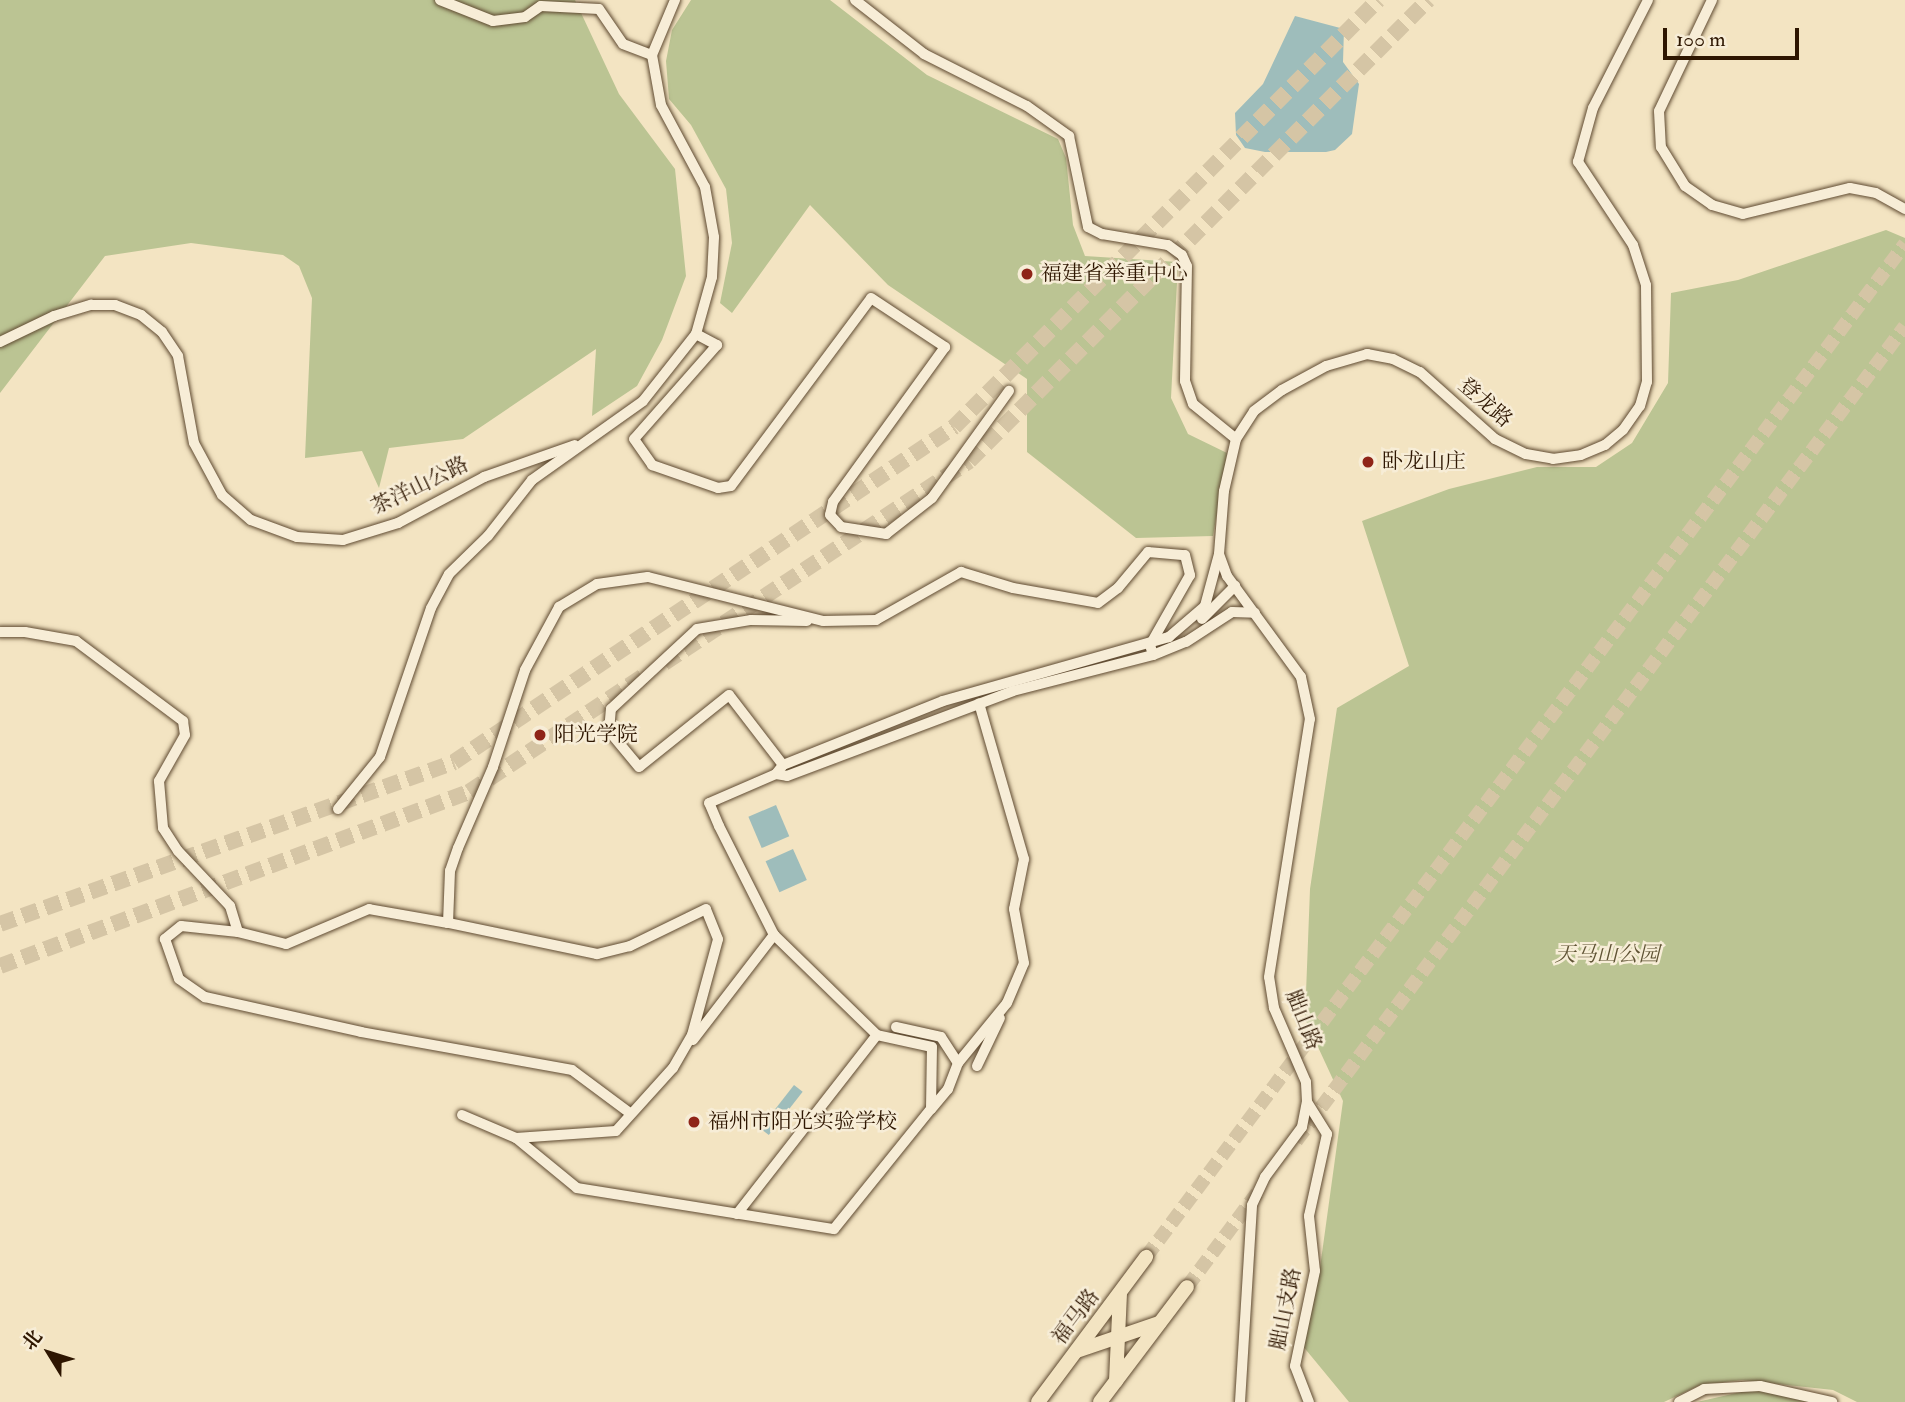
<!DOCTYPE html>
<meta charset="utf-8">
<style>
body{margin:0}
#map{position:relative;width:1905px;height:1402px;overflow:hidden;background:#f3e4c2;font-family:"IM FELL Double Pica","Noto Serif SC",serif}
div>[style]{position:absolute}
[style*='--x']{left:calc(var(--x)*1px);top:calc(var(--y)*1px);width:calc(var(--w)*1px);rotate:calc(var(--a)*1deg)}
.green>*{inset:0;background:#bbc493}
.water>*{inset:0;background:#9ebdbb;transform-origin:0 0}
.major-tunnel>*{height:14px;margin-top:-7px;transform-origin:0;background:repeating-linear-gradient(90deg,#d5c5a5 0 14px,transparent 0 21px)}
.highway-tunnel>*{height:16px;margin-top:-8px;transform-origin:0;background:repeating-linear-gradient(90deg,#d5c5a5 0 16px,transparent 0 24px)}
.roads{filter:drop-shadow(0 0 2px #5f4a31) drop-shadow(0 0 2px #5f4a31)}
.minor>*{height:10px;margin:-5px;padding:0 5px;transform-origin:5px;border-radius:5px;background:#f7edd7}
.major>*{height:14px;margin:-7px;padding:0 7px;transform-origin:7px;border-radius:7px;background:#f3e4c2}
.dots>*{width:19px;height:19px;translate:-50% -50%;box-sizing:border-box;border:4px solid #f7edd7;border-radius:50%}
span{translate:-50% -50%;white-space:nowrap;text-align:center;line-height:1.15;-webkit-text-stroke:5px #f7edd7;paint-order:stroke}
.poi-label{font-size:21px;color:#2e1601}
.left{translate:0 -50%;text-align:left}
.street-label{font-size:21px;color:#2e1601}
.park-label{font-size:21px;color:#5f5334;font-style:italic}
.north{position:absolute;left:14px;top:1318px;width:70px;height:70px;-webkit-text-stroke:5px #f7edd7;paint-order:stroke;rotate:308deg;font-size:19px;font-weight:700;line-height:28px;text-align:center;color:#2e1601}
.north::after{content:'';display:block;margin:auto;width:24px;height:32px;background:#2e1601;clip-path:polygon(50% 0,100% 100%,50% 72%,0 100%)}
.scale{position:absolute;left:1663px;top:28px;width:136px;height:32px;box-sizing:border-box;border:4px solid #2e1601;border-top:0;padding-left:9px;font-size:21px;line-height:24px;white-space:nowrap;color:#2e1601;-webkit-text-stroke:5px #f7edd7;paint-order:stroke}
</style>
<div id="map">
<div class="green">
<i style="clip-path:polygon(0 0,575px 0,619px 94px,675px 169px,686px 276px,662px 340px,637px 386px,592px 416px,596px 349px,463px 439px,389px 448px,379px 488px,362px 451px,305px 458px,312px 298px,299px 266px,283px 255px,191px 243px,105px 256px,0 393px)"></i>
<i style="clip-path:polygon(691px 0,830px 0,927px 75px,1058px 139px,1066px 158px,1073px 225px,1085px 256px,1178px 262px,1171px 398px,1188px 434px,1227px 453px,1213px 536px,1136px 538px,1027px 452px,1027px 379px,888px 285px,810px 205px,732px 313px,720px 303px,732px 243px,726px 189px,691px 125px,669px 99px,666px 61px,672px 30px)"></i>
<i style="clip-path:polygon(1886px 230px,1905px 238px,1905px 1402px,1857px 1402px,1833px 1390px,1742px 1380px,1700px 1385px,1664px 1402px,1349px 1402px,1302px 1345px,1319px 1275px,1343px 1101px,1305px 1019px,1310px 889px,1337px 708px,1409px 666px,1362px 521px,1449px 489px,1537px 467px,1596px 467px,1632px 443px,1668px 383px,1671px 293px,1738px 280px)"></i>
<i style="clip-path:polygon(1754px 1389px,1819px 1402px,1697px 1402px)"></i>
</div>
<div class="water">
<i style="clip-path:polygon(1295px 16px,1344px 29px,1343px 62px,1359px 84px,1352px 134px,1335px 150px,1326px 152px,1265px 152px,1245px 148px,1236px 135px,1235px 113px,1263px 84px)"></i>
<i style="left:776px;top:805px;width:34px;height:30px;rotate:67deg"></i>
<i style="left:793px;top:849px;width:34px;height:30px;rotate:66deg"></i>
<i style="left:794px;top:1085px;width:11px;height:55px;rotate:38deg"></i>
</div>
<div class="major-tunnel">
<i style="--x:1296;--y:1141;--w:1017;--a:-53.23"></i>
<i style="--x:1146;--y:1257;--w:1266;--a:-53.16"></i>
<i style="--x:1187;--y:1287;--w:117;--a:-53.3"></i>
</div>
<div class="highway-tunnel">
<i style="--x:664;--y:663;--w:366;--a:-33.5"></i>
<i style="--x:969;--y:461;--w:651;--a:-45.12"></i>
<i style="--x:0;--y:924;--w:482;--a:-19.6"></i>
<i style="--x:454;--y:762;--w:602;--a:-33.82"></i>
<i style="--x:954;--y:427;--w:602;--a:-45.2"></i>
<i style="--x:0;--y:966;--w:500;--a:-20.35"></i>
<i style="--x:469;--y:792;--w:211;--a:-33.6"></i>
</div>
<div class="roads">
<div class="minor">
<i style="--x:440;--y:0;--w:57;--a:21.6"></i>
<i style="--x:493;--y:21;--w:32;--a:-7"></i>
<i style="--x:525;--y:17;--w:19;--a:-35"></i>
<i style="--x:541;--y:6;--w:58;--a:3"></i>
<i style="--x:599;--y:9;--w:42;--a:55.6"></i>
<i style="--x:623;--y:44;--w:31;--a:21"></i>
<i style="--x:855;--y:0;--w:88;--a:38"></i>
<i style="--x:924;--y:54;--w:115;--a:26.8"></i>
<i style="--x:1027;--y:106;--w:52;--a:35.5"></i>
<i style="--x:1069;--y:136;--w:93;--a:78.2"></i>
<i style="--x:1088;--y:227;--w:16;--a:27"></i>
<i style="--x:1102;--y:234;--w:67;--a:9.5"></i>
<i style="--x:1168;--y:245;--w:17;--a:36"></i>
<i style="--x:1182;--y:255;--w:12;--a:66"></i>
<i style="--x:1187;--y:266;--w:115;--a:91"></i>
<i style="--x:1185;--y:381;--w:24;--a:71"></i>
<i style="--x:1193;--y:404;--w:55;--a:39.1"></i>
<i style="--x:1712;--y:0;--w:123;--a:115.5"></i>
<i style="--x:1659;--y:111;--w:36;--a:87"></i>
<i style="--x:1661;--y:147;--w:46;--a:58.4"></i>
<i style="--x:1685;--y:186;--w:33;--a:35"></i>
<i style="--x:1712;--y:205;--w:32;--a:16"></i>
<i style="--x:1743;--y:214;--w:110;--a:-13.7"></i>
<i style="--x:1850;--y:188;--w:26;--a:11"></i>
<i style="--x:1876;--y:193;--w:33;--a:29"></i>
<i style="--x:696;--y:334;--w:24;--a:28"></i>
<i style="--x:717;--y:345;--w:125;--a:131.4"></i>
<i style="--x:634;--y:439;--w:32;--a:55"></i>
<i style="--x:652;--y:465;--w:70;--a:19.2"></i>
<i style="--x:718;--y:488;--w:13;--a:-9"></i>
<i style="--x:731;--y:486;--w:234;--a:-53.3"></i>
<i style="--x:871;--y:298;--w:89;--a:33.5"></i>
<i style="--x:945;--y:347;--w:191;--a:125.9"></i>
<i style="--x:833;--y:502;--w:13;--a:103"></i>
<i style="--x:830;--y:515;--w:16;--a:47"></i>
<i style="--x:841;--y:527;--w:46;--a:8.8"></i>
<i style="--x:886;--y:534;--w:58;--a:-38"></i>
<i style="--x:932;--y:498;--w:132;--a:-54.3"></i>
<i style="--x:0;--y:342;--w:60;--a:-25.7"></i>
<i style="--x:54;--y:316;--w:39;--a:-17"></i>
<i style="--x:91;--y:305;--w:24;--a:0"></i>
<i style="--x:115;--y:305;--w:28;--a:21"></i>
<i style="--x:141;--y:315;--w:27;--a:39"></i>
<i style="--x:162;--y:332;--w:29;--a:56"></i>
<i style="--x:178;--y:356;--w:88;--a:79.6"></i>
<i style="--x:194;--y:443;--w:59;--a:61.7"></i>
<i style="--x:222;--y:495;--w:38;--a:41"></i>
<i style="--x:251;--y:520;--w:49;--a:20.3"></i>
<i style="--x:297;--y:537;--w:46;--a:3.7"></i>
<i style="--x:343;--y:540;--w:58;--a:-17.2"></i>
<i style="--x:398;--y:523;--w:98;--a:-28.1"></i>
<i style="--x:484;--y:477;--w:96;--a:-19.4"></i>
<i style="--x:1219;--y:554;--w:54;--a:105.1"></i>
<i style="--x:1205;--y:606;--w:48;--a:139.3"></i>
<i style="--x:1169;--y:637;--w:235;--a:164.2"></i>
<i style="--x:943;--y:701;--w:172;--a:158.2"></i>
<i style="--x:783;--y:765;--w:11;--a:128"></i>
<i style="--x:776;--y:774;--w:11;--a:10"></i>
<i style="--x:787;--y:776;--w:241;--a:-20.6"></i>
<i style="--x:1013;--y:691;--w:145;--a:-14.4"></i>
<i style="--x:1153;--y:655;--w:35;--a:-22"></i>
<i style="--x:1186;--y:642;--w:55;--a:-33.1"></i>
<i style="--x:1232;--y:612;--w:23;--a:2"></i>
<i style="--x:1202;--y:619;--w:47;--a:-45"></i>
<i style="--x:0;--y:632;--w:25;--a:0"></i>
<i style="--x:25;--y:632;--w:52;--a:10"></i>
<i style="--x:76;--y:641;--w:134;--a:36.8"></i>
<i style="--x:183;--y:721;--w:14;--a:82"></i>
<i style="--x:185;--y:735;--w:53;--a:119.5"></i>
<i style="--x:159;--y:781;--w:47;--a:85.1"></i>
<i style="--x:163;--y:828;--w:27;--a:57"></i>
<i style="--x:178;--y:851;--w:76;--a:46.6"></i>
<i style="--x:230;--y:906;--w:27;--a:73"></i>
<i style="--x:783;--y:765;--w:88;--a:-127.6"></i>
<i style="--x:729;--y:695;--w:115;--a:141.3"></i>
<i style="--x:639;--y:767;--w:47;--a:-129.8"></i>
<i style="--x:609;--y:731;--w:22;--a:-85"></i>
<i style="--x:611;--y:709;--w:117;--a:-42.9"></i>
<i style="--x:697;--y:629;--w:55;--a:-9.5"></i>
<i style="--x:751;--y:620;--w:56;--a:1"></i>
<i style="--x:338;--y:809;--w:67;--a:-51.1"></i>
<i style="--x:380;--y:757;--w:157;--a:-71.1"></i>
<i style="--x:431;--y:608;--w:38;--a:-62"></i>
<i style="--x:449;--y:574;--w:54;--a:-44.3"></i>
<i style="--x:488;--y:536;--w:71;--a:-51.8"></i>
<i style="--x:532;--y:480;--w:136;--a:-35.4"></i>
<i style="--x:643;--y:401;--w:85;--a:-51.7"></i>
<i style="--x:696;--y:334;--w:59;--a:-74.3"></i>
<i style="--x:712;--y:277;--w:40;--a:-87.1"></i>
<i style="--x:714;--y:237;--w:51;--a:-100.2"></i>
<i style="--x:705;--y:187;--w:93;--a:-118.2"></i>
<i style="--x:661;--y:105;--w:51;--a:-100.2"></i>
<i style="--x:652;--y:55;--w:60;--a:-67.3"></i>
<i style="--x:448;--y:923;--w:80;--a:-170"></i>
<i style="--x:369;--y:909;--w:90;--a:157.1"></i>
<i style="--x:286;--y:944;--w:49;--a:-166"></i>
<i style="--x:238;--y:932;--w:57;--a:-174"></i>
<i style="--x:181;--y:926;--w:21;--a:141"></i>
<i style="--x:165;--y:939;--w:42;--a:70.7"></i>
<i style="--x:179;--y:979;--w:32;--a:35"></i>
<i style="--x:205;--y:997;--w:160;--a:12.6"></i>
<i style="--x:361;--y:1032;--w:214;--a:10.2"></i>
<i style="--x:572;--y:1070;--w:72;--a:36.6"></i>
<i style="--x:896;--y:1027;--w:46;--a:12.5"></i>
<i style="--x:941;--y:1037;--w:31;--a:57"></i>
<i style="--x:958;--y:1063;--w:28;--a:111"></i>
<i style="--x:948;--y:1089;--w:26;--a:130"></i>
<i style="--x:693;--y:1040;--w:133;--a:-52.4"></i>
<i style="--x:958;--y:1063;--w:77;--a:-50.8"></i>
<i style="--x:1007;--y:1003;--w:43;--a:-67"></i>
<i style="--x:1024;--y:963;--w:55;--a:-100.5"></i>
<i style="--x:1014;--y:909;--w:51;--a:-78.7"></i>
<i style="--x:1024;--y:859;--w:162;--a:-106.1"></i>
<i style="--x:977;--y:1066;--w:53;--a:-64.4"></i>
<i style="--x:1307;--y:1102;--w:38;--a:58"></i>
<i style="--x:1327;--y:1134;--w:84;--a:102.4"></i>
<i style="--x:1309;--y:1216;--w:55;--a:83.8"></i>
<i style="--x:1315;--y:1271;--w:97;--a:101.9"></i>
<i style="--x:1295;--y:1366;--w:39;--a:69"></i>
<i style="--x:462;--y:1115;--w:59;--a:23.1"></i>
<i style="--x:516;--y:1138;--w:100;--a:-4"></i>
<i style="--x:616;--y:1131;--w:85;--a:-47.9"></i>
<i style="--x:673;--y:1068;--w:38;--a:-60"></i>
<i style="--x:692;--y:1035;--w:99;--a:-74.8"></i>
<i style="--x:718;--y:939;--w:32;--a:-112"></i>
<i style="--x:706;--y:909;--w:85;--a:154"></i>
<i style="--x:630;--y:946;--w:34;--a:166"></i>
<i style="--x:597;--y:954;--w:152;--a:-168.2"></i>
<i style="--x:448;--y:923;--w:52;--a:-87.8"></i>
<i style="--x:450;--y:871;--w:24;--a:-71"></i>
<i style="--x:458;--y:848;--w:88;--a:-66.6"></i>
<i style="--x:493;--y:767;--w:102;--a:-71.7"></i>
<i style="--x:525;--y:670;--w:72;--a:-61.6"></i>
<i style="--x:559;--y:607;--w:44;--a:-31.2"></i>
<i style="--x:597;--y:584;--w:51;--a:-7.8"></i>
<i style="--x:648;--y:577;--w:180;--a:14.1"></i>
<i style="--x:823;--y:621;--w:53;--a:-1.1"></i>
<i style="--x:876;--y:620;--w:98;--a:-29.5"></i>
<i style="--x:961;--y:572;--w:54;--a:17.1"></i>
<i style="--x:1013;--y:588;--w:86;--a:10"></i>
<i style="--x:1098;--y:603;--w:25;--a:-37"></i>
<i style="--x:1118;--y:588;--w:47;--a:-50.2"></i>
<i style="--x:1148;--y:552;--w:37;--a:5"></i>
<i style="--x:1185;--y:555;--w:21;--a:76"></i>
<i style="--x:1190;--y:575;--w:81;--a:119.7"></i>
<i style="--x:1150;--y:645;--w:10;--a:73"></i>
<i style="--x:516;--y:1138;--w:79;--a:39.3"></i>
<i style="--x:577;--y:1188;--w:260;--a:9.1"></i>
<i style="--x:834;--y:1229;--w:154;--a:-51.1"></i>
<i style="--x:931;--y:1109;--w:62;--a:-89.1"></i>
<i style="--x:932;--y:1047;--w:56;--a:-167.7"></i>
<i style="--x:877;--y:1035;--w:144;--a:-135.8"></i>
<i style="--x:774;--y:935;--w:122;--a:-116.8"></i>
<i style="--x:719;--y:826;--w:25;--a:-113"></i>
<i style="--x:709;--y:803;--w:73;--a:-23.4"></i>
<i style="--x:737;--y:1214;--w:227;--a:-52"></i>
<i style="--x:1240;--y:1402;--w:197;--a:-86.5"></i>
<i style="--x:1252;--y:1205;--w:31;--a:-65"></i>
<i style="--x:1265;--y:1177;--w:62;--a:-53.5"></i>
<i style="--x:1302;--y:1127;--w:25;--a:-79"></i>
<i style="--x:1307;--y:1102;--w:20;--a:-93"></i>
<i style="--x:1306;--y:1082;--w:81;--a:-113.4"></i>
<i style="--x:1274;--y:1008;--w:31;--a:-99"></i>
<i style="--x:1269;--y:977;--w:261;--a:-81"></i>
<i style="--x:1310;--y:719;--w:43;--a:-102.1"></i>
<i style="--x:1301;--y:677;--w:125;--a:-126.2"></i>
<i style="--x:1227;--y:576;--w:23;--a:-110"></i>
<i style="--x:1219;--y:554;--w:63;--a:-85.5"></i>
<i style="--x:1224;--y:491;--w:53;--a:-77"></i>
<i style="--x:1236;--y:439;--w:33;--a:-57"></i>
<i style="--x:1254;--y:411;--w:35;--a:-37"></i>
<i style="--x:1282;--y:390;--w:50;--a:-28.6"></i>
<i style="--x:1326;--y:366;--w:43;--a:-16.3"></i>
<i style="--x:1367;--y:354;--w:26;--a:11"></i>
<i style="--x:1393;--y:359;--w:30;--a:26"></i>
<i style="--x:1420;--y:372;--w:101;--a:41.8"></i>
<i style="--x:1495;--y:439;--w:34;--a:26"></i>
<i style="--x:1526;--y:454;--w:27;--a:10"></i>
<i style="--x:1553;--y:459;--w:28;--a:-8"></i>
<i style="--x:1581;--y:455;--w:26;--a:-23"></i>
<i style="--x:1605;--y:445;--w:23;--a:-40"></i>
<i style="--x:1623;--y:430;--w:29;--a:-55"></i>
<i style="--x:1640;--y:406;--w:25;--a:-74"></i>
<i style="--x:1647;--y:382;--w:97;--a:-90.6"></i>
<i style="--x:1646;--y:285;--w:42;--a:-108"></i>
<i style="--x:1633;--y:245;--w:100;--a:-123.5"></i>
<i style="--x:1578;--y:162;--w:56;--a:-74.5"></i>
<i style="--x:1593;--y:108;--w:121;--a:-63"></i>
<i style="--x:1679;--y:1402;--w:28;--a:-27"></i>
<i style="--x:1704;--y:1389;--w:56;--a:-3.1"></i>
<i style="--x:1760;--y:1386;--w:74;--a:12.5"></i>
</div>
<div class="major">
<i style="--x:1077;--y:1351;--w:87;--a:-18.9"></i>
<i style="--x:1116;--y:1381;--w:88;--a:-87.4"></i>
<i style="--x:1038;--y:1402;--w:181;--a:-53.3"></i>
<i style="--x:1100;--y:1402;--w:144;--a:-52.9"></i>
</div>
</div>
<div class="dots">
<i style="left:1027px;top:274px;background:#8f2418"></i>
<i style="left:1368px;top:462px;background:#8f2418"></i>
<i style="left:540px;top:735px;background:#8f2418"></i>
<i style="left:694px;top:1122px;background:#8f2418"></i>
</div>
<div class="poi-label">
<span class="left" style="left:1041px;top:274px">福建省举重中心</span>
<span class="left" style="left:1382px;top:462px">卧龙山庄</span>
<span class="left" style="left:554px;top:735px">阳光学院</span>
<span class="left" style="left:708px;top:1122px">福州市阳光实验学校</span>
</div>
<div class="street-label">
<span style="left:1485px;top:403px;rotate:41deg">登龙路</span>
<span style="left:420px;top:486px;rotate:-26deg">茶洋山公路</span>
<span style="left:1303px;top:1020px;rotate:68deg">胐山路</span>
<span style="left:1286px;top:1309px;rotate:-79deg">胐山支路</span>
<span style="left:1076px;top:1317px;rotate:-53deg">福马路</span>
</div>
<div class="park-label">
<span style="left:1607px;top:955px">天马山公园</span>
</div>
<div class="north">北</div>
<div class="scale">100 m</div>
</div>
